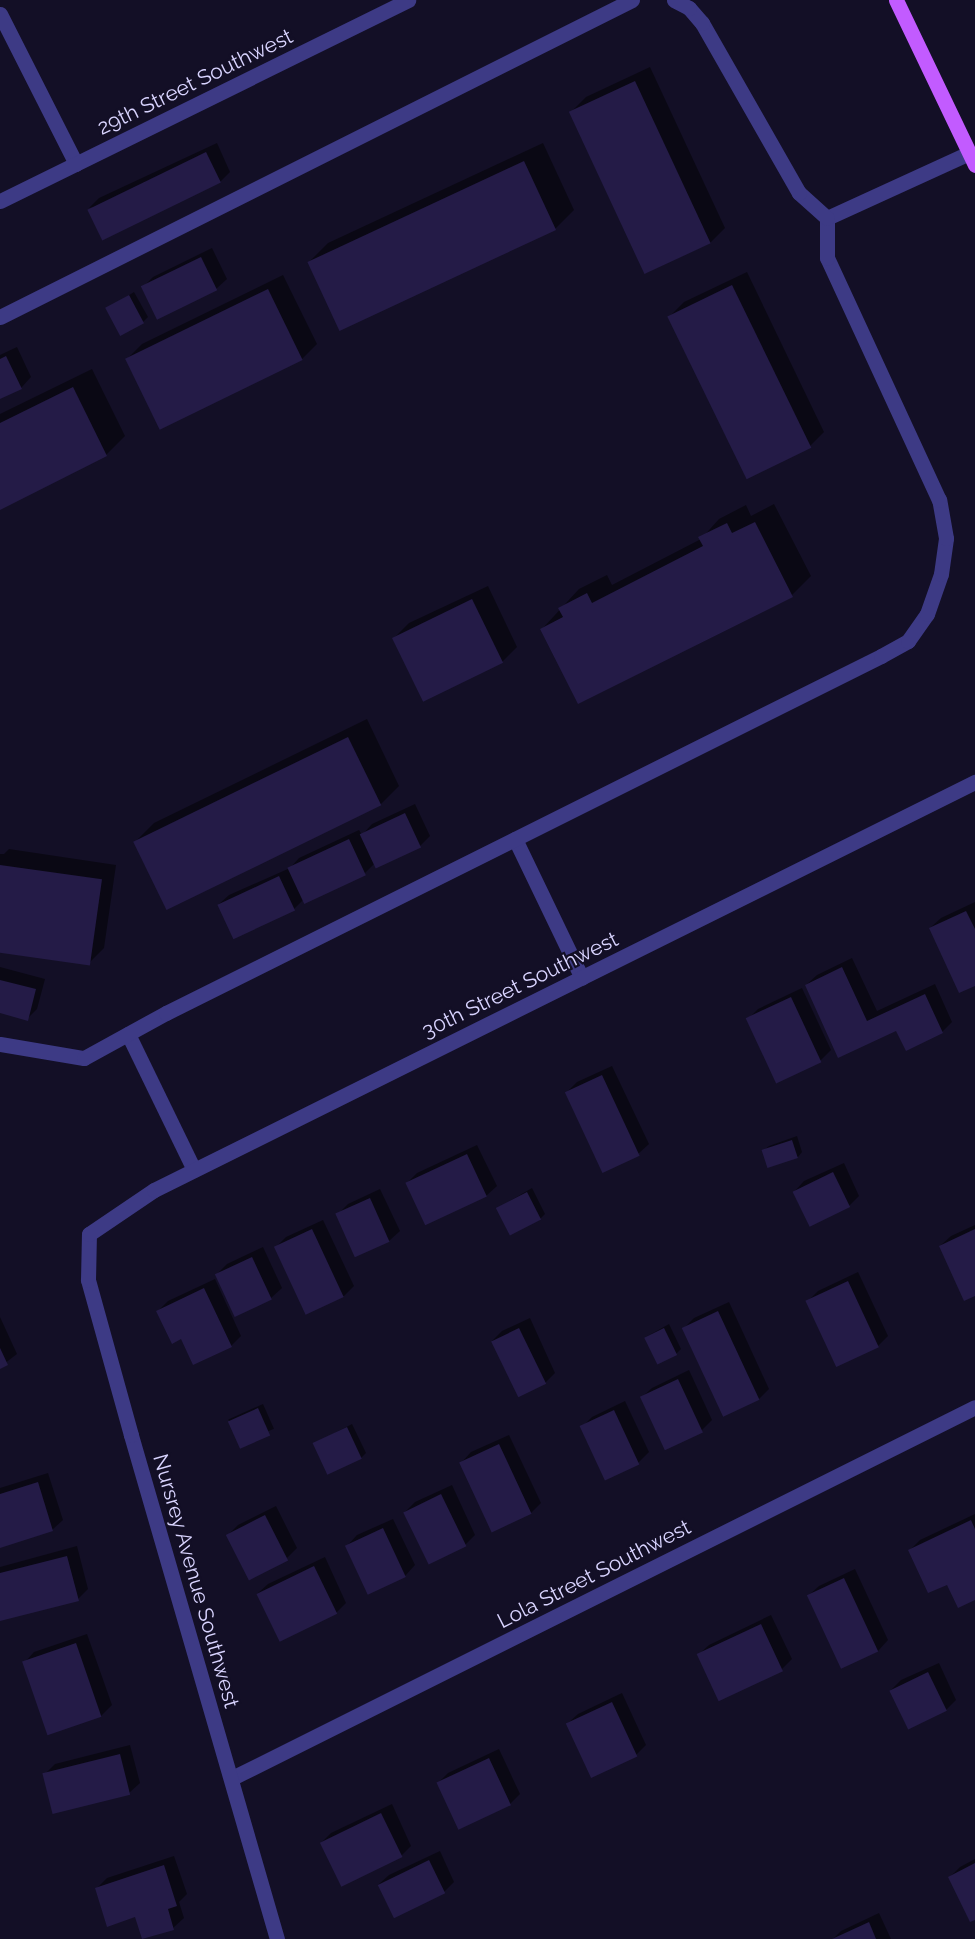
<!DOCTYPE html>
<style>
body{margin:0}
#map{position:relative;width:975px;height:1939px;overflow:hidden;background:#130f26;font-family:Raleway,sans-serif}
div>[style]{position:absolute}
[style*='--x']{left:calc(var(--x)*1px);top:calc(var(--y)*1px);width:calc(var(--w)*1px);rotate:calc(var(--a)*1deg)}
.shadow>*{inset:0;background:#0007;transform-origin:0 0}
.building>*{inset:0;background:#241b47;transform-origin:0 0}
.lane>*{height:15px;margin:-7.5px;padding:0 7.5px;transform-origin:7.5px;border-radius:7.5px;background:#3d3a85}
.street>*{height:15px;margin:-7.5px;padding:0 7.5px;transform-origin:7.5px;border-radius:7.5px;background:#3d3a85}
.primary>*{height:15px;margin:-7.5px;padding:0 7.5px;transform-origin:7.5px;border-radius:7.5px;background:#c25bff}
span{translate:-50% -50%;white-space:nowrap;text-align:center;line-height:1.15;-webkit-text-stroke:4.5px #130f26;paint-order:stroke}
.street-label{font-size:21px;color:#d9d4ff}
</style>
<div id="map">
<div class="shadow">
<i style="clip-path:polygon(650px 67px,725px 228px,710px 243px,646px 273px,571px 112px,586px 97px)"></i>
<i style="clip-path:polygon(217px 143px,230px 172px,220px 182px,89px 208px,99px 198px)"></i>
<i style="clip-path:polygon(543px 143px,574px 210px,555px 229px,309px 262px,328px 243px)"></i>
<i style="clip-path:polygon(212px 248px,227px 279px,216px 289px,143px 287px,153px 277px)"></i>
<i style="clip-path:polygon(747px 272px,824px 432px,809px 447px,669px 317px,684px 302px)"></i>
<i style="clip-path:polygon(283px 275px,317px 344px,302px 359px,127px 359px,142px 344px)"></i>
<i style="clip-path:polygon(134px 292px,148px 317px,143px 322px,107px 309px)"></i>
<i style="clip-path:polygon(17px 347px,31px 377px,21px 388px,0 397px,0 355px)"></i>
<i style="clip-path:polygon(92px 369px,125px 436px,106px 455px,0 508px,0 414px)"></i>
<i style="clip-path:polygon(774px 504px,811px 576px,792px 595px,542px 629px,579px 589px,607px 575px,612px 585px,701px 539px,719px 519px,746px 505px,751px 516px)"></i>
<i style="clip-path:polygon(488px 586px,517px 647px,502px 662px,394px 638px,409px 623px)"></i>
<i style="clip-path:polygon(367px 719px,399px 786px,380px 805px,135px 842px,154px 823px)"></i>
<i style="clip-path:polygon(415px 804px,430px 836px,420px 846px,375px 863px,365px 873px,303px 900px,294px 909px,218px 905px,229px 895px,290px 868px,299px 858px,359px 830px,362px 835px,372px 824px)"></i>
<i style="clip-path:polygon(9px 849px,116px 865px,104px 948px,89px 963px,0 950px,0 854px,4px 854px)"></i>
<i style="clip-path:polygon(975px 902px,975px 984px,930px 928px,941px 918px)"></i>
<i style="clip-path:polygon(852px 958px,877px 1011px,935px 984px,952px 1022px,942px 1032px,897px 1029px,839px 1056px,806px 985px,817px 975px)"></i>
<i style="clip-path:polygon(0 967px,45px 979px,37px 1009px,27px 1019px,0 1012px)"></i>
<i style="clip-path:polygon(802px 988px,831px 1050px,821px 1060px,777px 1081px,748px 1019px,758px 1009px)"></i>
<i style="clip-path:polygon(612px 1066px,649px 1144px,638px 1154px,604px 1171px,567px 1092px,577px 1082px)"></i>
<i style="clip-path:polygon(797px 1136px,802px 1152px,798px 1157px,764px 1150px,769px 1146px)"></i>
<i style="clip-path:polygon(477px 1145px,497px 1186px,486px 1196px,407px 1183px,417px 1173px)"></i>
<i style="clip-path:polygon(844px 1163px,859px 1196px,849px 1206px,794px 1192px,804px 1181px)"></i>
<i style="clip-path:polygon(532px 1188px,545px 1214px,540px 1219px,498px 1208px)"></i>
<i style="clip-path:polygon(380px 1189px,400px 1231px,389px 1241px,338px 1214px,348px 1204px)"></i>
<i style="clip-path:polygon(323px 1220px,354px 1286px,344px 1296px,307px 1313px,276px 1247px,286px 1237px)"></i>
<i style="clip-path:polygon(975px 1225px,975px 1294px,940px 1246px,951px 1236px)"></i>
<i style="clip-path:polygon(263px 1247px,282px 1288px,271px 1298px,217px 1274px,227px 1264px)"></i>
<i style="clip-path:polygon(858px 1272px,888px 1336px,878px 1346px,808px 1301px,818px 1291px)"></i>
<i style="clip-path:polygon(215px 1279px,241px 1336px,231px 1346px,182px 1337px,158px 1311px,168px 1301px)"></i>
<i style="clip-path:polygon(729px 1302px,769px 1389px,759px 1399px,684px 1328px,694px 1318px)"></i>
<i style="clip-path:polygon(0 1317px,17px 1354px,0 1367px)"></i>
<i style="clip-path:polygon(530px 1318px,555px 1373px,545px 1383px,492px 1341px,502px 1331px)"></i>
<i style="clip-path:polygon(669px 1324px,681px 1349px,676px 1354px,646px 1337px)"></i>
<i style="clip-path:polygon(689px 1370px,712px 1420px,702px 1430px,641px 1398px,652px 1388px)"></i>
<i style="clip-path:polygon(625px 1401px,649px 1452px,638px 1463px,606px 1478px,582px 1427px,592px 1417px)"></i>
<i style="left:263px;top:1404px;width:27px;height:38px;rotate:66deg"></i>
<i style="clip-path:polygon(352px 1424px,366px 1453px,361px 1458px,314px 1444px)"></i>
<i style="clip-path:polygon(509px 1435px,541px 1503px,531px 1513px,461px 1463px,471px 1452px)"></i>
<i style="clip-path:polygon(48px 1473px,63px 1520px,52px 1530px,0 1546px,0 1488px)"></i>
<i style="clip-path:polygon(452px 1485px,475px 1535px,465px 1545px,405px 1512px,415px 1502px)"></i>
<i style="clip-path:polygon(276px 1506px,297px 1548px,287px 1558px,228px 1535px,238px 1525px)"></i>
<i style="clip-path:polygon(975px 1514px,975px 1598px,948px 1583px,910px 1550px,920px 1540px)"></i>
<i style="clip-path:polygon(393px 1519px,415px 1565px,405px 1576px,347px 1546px,357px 1535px)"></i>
<i style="clip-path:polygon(77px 1546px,88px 1589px,78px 1599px,0 1620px,0 1567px)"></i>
<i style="clip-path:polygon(325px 1557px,346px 1603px,336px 1613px,257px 1594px,268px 1584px)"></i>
<i style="clip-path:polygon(855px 1569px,888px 1640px,878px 1651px,842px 1667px,808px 1596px,819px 1586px)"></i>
<i style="clip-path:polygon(771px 1615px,792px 1659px,782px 1669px,698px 1655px,709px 1645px)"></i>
<i style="clip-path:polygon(87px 1634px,112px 1705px,101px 1716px,24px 1663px,34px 1652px)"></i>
<i style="clip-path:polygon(939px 1663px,956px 1700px,946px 1710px,891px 1690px,901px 1680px)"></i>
<i style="clip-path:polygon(622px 1693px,646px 1745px,636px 1755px,567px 1724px,578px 1714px)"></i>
<i style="clip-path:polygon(130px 1745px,140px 1783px,129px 1793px,45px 1774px,55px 1764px)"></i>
<i style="clip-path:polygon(499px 1749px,520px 1794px,510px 1804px,438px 1783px,448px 1773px)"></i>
<i style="clip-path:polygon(392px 1804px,411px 1846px,401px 1856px,321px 1843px,331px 1833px)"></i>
<i style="clip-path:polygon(440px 1851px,454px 1882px,444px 1892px,378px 1885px,389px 1875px)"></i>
<i style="clip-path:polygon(174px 1856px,187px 1894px,179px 1902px,184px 1918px,173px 1928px,136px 1915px,97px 1888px,107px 1878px)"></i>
<i style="clip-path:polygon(975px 1859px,975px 1918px,950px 1877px,960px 1867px)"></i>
<i style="clip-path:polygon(879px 1913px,891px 1939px,833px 1939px,841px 1931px)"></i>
</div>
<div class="building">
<i style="left:635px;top:81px;width:179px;height:73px;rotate:65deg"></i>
<i style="left:206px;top:152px;width:34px;height:132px;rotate:64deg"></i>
<i style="left:524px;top:161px;width:76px;height:239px;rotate:65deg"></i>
<i style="left:201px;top:257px;width:37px;height:67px;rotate:64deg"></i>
<i style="left:732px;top:285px;width:181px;height:72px;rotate:64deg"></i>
<i style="left:268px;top:289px;width:79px;height:159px;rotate:64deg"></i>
<i style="left:129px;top:295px;width:32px;height:27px;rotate:62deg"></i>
<i style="clip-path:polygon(6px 356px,22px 389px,0 399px,0 359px)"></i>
<i style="clip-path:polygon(73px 387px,107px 456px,0 510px,0 423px)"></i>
<i style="clip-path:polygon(755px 522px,793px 597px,578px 704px,540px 629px,563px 617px,558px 608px,587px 593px,592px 603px,703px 546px,698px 537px,727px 523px,732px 533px)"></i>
<i style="left:472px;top:599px;width:71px;height:89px;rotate:64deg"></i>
<i style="left:348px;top:737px;width:76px;height:239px;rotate:64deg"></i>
<i style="left:405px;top:813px;width:38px;height:50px;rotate:65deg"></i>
<i style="left:349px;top:839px;width:40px;height:68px;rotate:65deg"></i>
<i style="left:0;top:865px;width:103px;height:87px;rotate:8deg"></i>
<i style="left:279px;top:876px;width:38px;height:68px;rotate:65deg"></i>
<i style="clip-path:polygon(966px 911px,975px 929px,975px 986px,959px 993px,929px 928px)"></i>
<i style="clip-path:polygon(842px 967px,867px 1021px,925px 994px,943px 1033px,906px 1051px,896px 1031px,838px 1058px,805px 985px)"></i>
<i style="clip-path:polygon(0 980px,36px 989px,28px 1021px,0 1013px)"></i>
<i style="left:791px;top:997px;width:72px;height:50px;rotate:65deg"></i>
<i style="left:602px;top:1075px;width:89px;height:41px;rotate:65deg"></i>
<i style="left:792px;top:1140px;width:19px;height:32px;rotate:72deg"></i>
<i style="left:467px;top:1154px;width:47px;height:68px;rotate:65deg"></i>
<i style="left:833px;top:1172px;width:39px;height:45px;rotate:64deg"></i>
<i style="left:527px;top:1192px;width:31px;height:35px;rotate:63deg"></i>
<i style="left:370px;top:1198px;width:48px;height:38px;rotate:66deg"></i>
<i style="left:312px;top:1229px;width:75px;height:42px;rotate:65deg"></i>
<i style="clip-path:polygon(975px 1229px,975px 1296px,964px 1301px,939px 1246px)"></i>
<i style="left:252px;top:1257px;width:47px;height:41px;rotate:65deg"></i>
<i style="left:848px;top:1281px;width:73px;height:47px;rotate:65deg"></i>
<i style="clip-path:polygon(204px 1288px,232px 1347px,193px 1365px,181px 1339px,172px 1344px,156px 1311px)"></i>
<i style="left:718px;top:1311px;width:98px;height:40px;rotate:65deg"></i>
<i style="left:519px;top:1328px;width:62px;height:31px;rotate:64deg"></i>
<i style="left:664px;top:1328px;width:30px;height:22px;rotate:64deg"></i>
<i style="clip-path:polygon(0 1348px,8px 1365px,0 1369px)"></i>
<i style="left:678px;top:1379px;width:59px;height:42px;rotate:65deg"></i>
<i style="left:258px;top:1408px;width:30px;height:33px;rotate:66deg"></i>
<i style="left:614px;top:1410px;width:60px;height:38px;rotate:65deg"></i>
<i style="left:347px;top:1427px;width:35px;height:38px;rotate:65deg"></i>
<i style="left:499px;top:1444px;width:77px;height:44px;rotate:65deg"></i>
<i style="clip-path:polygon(38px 1482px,53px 1531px,0 1548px,0 1494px)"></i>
<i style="left:441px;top:1494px;width:58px;height:42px;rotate:64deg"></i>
<i style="left:265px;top:1515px;width:51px;height:44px;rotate:63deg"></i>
<i style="clip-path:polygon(971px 1520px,975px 1529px,975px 1600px,958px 1608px,947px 1585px,928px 1593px,908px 1550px)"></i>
<i style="left:383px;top:1528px;width:54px;height:42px;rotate:65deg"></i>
<i style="clip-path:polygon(67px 1556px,79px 1601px,0 1621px,0 1573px)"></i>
<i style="left:314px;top:1566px;width:53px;height:64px;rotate:64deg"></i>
<i style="left:844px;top:1578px;width:81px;height:41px;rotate:65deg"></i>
<i style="left:761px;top:1624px;width:52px;height:71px;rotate:65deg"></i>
<i style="left:76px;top:1643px;width:78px;height:57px;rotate:71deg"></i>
<i style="left:928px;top:1672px;width:43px;height:43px;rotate:64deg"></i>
<i style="left:612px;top:1702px;width:60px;height:51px;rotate:65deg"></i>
<i style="left:120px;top:1754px;width:42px;height:80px;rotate:76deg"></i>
<i style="left:489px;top:1758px;width:52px;height:58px;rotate:65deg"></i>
<i style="left:381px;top:1813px;width:49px;height:68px;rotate:64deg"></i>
<i style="left:429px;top:1860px;width:37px;height:57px;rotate:64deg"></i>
<i style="clip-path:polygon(975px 1863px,975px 1920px,970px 1922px,948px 1877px)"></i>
<i style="clip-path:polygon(164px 1865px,177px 1906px,168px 1909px,174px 1930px,142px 1939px,135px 1917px,107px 1927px,95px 1888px)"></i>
<i style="clip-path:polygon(869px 1922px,876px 1939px,832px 1939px)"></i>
</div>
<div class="lane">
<i style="--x:827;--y:218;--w:156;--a:-24.6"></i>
<i style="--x:0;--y:317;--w:707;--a:-26.64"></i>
<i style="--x:515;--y:839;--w:154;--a:64.3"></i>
<i style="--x:128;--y:1034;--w:151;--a:64.1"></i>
<i style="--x:0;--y:1044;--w:85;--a:9.5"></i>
<i style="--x:84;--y:1058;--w:94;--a:-28.8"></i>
<i style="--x:166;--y:1013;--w:799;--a:-26.53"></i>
<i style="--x:881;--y:656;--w:31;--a:-29"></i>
<i style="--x:908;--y:641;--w:33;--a:-55"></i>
<i style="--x:927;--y:614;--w:42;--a:-70.7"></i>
<i style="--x:941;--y:574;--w:36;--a:-82"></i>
<i style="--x:946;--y:538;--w:39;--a:-100"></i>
<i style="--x:939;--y:500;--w:267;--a:-114.8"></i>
<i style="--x:827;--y:258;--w:40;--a:-90"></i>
<i style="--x:827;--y:218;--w:38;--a:-138"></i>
<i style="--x:799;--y:193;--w:196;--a:-119.7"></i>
<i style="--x:702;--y:23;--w:20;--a:-131"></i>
<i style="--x:689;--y:8;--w:17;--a:-152"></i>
</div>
<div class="street">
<i style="--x:0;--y:14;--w:168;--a:63.1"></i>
<i style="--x:0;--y:201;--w:455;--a:-26.2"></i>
<i style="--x:232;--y:1778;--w:830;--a:-26.53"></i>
<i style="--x:277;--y:1939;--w:525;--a:-106.16"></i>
<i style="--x:131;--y:1435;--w:161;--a:-105.5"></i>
<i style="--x:88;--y:1280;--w:46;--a:-88.8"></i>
<i style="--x:89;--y:1234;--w:78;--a:-34.1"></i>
<i style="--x:154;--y:1190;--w:917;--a:-26.43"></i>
</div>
<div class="primary">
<i style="--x:896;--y:0;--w:183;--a:64.4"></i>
</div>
<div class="street-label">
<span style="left:195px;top:82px;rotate:-26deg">29th Street Southwest</span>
<span style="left:520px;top:985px;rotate:-26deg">30th Street Southwest</span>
<span style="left:594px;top:1574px;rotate:-27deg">Lola Street Southwest</span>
<span style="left:196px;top:1581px;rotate:74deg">Nursrey Avenue Southwest</span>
</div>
</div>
